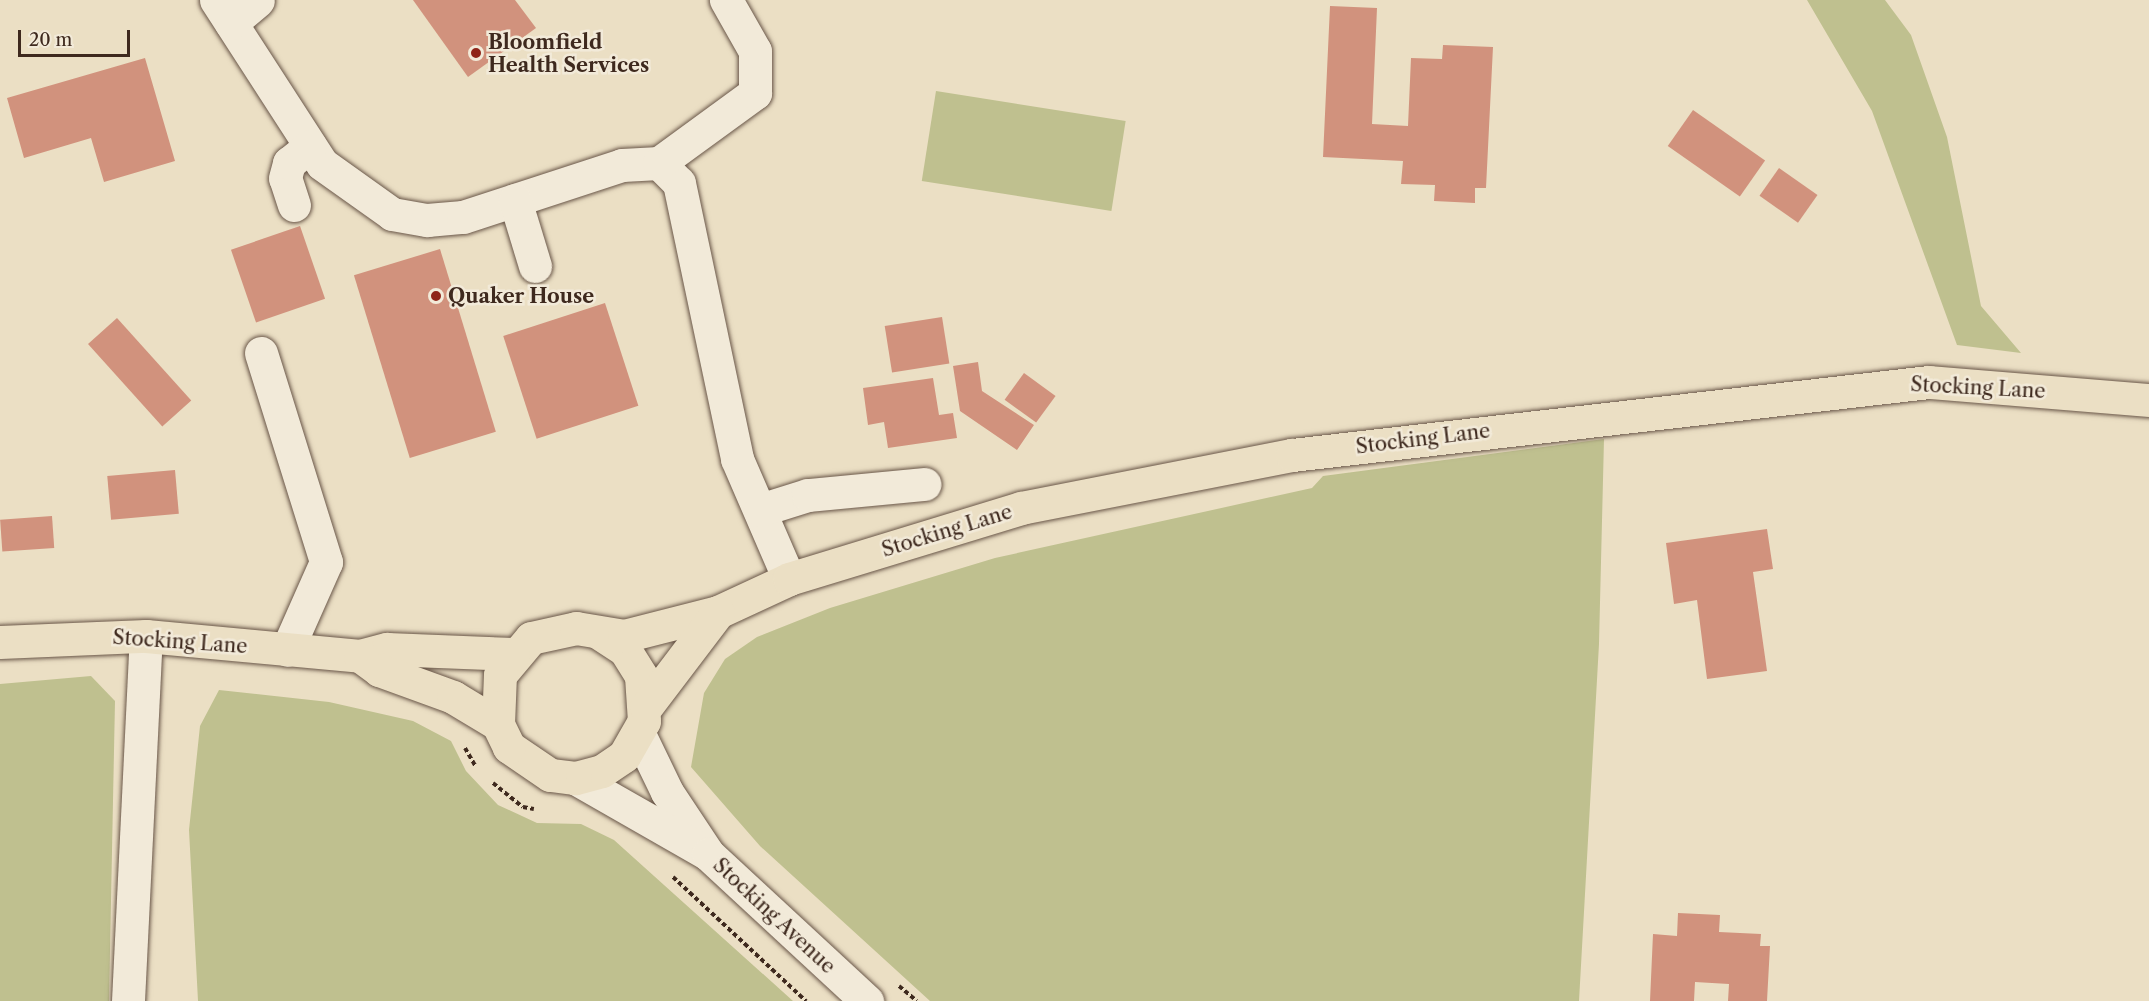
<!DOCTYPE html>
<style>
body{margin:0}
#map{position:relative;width:2149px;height:1001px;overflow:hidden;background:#ebdfc4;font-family:"Libre Caslon Text",serif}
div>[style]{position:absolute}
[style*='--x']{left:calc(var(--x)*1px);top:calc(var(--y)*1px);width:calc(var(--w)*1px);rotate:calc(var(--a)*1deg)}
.green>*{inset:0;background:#bfc08f;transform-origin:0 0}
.building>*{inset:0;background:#d1927d;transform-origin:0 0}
.path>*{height:4px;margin-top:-2px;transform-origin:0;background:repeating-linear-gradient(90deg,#3e291e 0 4.5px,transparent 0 7.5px)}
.roads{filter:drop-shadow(0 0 2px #695648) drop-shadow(0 0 2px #695648)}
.minor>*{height:33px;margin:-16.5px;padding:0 16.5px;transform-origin:16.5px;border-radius:16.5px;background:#f2ead9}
.major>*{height:33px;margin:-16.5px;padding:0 16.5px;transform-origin:16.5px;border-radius:16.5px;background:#ebdfc4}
.dots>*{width:16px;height:16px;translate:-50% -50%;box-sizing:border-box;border:3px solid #f2ead9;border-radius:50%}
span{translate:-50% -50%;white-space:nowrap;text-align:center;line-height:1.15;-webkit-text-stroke:5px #f2ead9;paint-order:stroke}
.poi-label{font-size:20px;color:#3e291e;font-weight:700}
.left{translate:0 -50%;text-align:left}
.street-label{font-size:20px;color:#3e291e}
.scale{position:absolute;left:18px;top:30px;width:112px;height:27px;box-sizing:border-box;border:3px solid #3e291e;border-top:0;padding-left:8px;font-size:18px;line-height:21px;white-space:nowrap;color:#3e291e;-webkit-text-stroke:4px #f2ead9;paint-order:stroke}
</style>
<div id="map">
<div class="green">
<i style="clip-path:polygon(1807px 0,1885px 0,1911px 35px,1947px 137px,1981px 306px,2021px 353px,1957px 345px,1872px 111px)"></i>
<i style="left:936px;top:91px;width:192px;height:91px;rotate:9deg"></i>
<i style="clip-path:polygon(1604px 439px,1599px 644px,1579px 1001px,930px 1001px,760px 846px,691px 767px,704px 693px,725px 659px,757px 637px,830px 608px,995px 558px,1312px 488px,1323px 476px)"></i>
<i style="clip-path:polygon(91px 676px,115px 701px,109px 1001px,0 1001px,0 684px)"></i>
<i style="clip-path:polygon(219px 690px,329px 702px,413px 721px,451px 741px,466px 771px,498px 805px,537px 823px,581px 824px,614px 840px,793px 1001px,198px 1001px,189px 830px,200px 726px)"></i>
</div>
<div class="building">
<i style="clip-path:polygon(413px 0,515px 0,536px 28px,468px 77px)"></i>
<i style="clip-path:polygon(1330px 6px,1377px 8px,1372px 124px,1408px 126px,1411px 58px,1442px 59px,1443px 45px,1493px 47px,1486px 188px,1475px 188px,1475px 203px,1434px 201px,1435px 185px,1401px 184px,1403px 161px,1323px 157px)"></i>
<i style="clip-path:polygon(145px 58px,175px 161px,104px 182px,91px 138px,24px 158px,7px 98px)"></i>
<i style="left:1693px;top:110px;width:88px;height:44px;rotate:35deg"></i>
<i style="left:1779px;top:168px;width:47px;height:34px;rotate:35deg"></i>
<i style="left:300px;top:226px;width:77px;height:73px;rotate:71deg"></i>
<i style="left:440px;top:249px;width:191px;height:90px;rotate:73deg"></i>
<i style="left:605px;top:303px;width:108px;height:107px;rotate:72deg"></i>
<i style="left:942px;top:317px;width:47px;height:58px;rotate:81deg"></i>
<i style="left:117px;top:318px;width:111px;height:39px;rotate:48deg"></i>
<i style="clip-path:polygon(978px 362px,982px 391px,1034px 425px,1017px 450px,960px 411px,953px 366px)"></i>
<i style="left:1024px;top:373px;width:39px;height:33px;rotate:36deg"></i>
<i style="clip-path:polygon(933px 378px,939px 415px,953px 413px,957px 438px,888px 448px,884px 422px,868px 425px,863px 388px)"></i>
<i style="left:175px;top:470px;width:44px;height:68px;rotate:85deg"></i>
<i style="left:52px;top:516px;width:32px;height:52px;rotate:86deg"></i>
<i style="clip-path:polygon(1767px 529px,1773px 569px,1753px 572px,1767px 671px,1707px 679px,1697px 600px,1674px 604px,1666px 543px)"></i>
<i style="clip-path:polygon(1678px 913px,1720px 915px,1719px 932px,1761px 934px,1760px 946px,1770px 946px,1767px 1001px,1728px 1001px,1729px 984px,1695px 982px,1694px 1001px,1650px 1001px,1653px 934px,1677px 936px)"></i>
</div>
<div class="path">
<i style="--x:465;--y:748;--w:20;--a:60"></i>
<i style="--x:493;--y:783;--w:38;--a:39"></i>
<i style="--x:523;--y:807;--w:11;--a:10"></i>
<i style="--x:673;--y:877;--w:182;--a:43"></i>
<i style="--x:899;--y:986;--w:23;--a:40"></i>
</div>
<div class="roads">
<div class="minor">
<i style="--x:216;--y:0;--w:195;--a:57.1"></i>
<i style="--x:322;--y:164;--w:86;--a:35.5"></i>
<i style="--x:392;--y:214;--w:36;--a:10"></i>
<i style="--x:427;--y:220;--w:36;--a:-5"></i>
<i style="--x:463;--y:217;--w:167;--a:-18.1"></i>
<i style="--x:622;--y:165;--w:37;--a:-3"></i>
<i style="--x:659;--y:163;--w:28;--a:45"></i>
<i style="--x:679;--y:183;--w:282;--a:78.1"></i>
<i style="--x:737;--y:459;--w:131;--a:66.6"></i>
<i style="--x:231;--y:23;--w:35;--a:-40"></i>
<i style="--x:659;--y:163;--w:119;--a:-36.1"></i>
<i style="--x:755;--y:93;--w:42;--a:-90"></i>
<i style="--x:755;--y:51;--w:59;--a:-119.6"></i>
<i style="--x:515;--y:200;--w:69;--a:73.1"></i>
<i style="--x:294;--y:205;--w:28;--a:-108"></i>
<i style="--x:285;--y:178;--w:16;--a:-75"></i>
<i style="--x:289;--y:163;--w:27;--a:-39"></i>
<i style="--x:261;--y:353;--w:219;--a:72.7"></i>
<i style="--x:326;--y:562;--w:96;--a:113.9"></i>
<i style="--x:760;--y:510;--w:50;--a:-17.4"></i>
<i style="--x:808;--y:495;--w:117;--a:-5.4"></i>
<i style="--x:639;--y:734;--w:64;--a:64.2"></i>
<i style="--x:667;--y:792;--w:74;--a:56.5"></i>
<i style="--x:575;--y:778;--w:153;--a:29.7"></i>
<i style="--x:708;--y:854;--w:217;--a:42.8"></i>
<i style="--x:128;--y:1001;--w:365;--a:-87.2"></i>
</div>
<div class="major">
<i style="--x:599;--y:633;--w:31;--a:33"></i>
<i style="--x:625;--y:650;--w:31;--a:58"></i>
<i style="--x:641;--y:676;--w:45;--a:86.2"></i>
<i style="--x:644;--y:721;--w:40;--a:119.7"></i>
<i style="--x:624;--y:756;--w:27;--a:146"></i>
<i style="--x:602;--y:771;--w:28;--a:165"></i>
<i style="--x:575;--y:778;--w:25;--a:-173"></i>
<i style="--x:550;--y:775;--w:50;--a:-145.7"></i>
<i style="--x:509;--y:747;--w:25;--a:-116"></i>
<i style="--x:498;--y:724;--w:49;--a:-87.7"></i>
<i style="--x:500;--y:675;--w:48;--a:-50"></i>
<i style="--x:531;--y:638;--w:46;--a:-12.5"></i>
<i style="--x:576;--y:628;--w:49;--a:9.5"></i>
<i style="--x:624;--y:636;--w:97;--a:-14.3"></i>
<i style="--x:718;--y:612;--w:78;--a:-24.9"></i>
<i style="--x:789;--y:579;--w:243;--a:-17"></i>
<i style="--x:1021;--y:508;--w:276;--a:-11.1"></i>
<i style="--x:1292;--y:455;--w:641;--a:-6.54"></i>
<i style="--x:1929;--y:382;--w:221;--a:4.7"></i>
<i style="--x:0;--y:642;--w:146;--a:-2.4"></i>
<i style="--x:146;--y:636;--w:215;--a:5.3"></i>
<i style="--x:360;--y:656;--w:28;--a:-15"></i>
<i style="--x:387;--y:649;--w:126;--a:2.3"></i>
<i style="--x:360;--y:656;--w:24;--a:36"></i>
<i style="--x:379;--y:670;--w:79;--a:20"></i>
<i style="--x:453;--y:697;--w:52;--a:31"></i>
<i style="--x:646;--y:707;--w:119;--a:-52.8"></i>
</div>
</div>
<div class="dots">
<i style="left:476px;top:53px;background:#8f2418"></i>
<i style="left:436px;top:296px;background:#8f2418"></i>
</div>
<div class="poi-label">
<span class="left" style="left:488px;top:54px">Bloomfield<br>Health Services</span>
<span class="left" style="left:448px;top:296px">Quaker House</span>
</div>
<div class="street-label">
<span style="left:1978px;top:388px;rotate:3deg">Stocking Lane</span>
<span style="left:1423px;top:439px;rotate:-7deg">Stocking Lane</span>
<span style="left:947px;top:531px;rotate:-17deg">Stocking Lane</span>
<span style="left:180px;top:642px;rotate:4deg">Stocking Lane</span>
<span style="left:774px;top:916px;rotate:43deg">Stocking Avenue</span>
</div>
<div class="scale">20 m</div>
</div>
